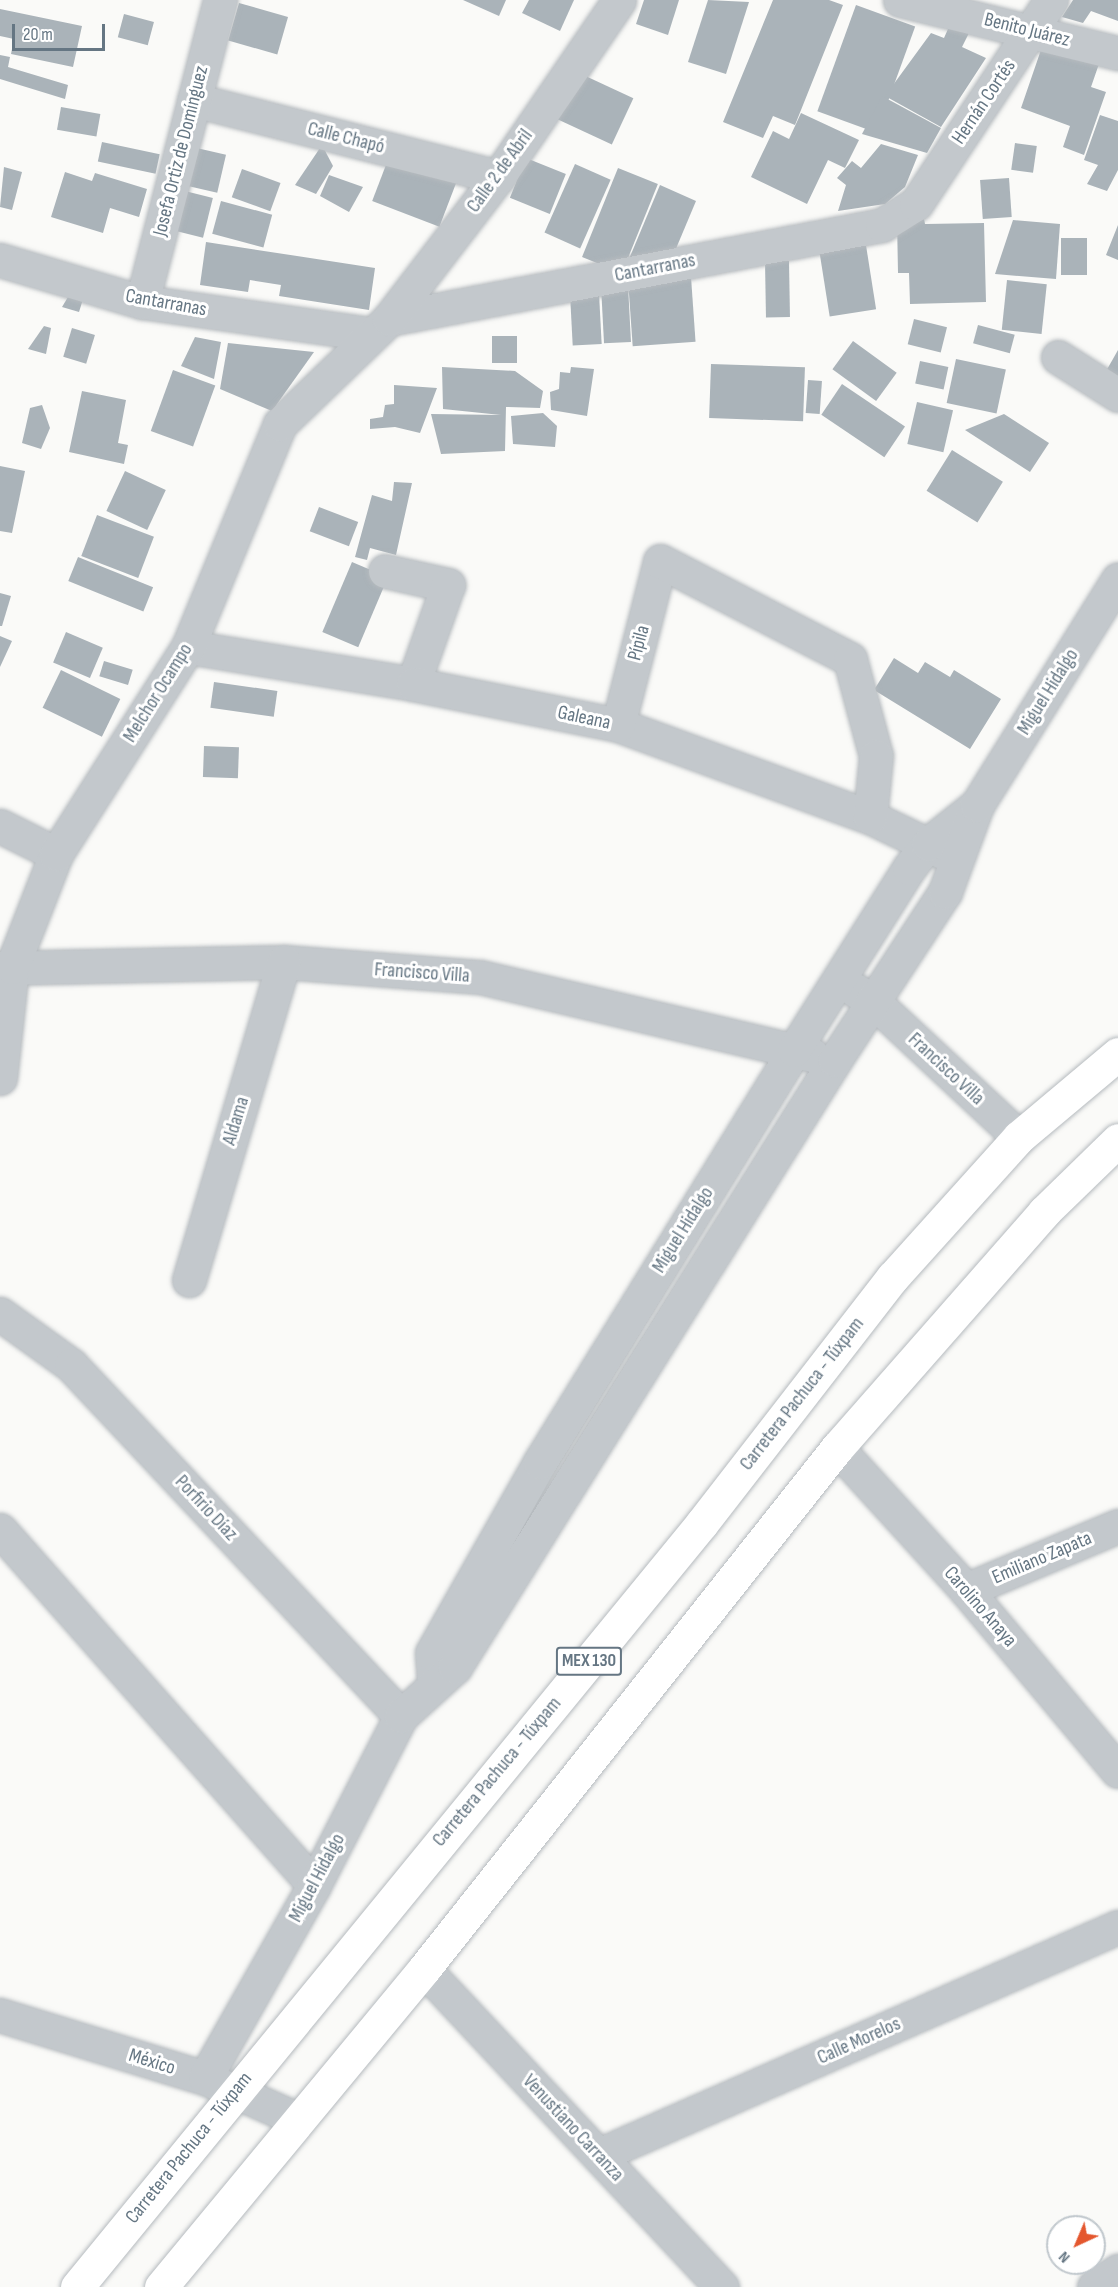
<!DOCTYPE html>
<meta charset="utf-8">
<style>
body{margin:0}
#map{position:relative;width:1118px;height:2287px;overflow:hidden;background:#fafaf8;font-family:"Sofia Sans Condensed",sans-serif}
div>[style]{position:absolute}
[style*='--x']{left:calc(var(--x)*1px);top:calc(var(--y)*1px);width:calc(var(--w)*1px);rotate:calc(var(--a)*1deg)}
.building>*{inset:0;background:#aab3b9;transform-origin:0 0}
.roads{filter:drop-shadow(0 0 2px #b5babe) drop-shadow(0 0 2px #b5babe)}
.minor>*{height:33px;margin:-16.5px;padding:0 16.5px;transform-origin:16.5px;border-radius:16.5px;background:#c3c8cc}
.major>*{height:33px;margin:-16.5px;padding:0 16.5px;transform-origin:16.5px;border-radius:16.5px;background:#fff}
span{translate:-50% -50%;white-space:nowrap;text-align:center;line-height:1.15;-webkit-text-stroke:6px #fff;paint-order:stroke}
.shield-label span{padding:2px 4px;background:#fff;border:2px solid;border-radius:4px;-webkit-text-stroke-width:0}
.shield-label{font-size:18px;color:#657683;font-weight:700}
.street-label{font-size:20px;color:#657683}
.north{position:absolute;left:1046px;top:2215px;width:60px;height:60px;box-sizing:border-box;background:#fff;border:2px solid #c1c8cd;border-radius:50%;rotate:224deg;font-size:16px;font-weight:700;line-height:24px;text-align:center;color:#657683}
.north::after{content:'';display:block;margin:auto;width:21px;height:27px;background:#e4572e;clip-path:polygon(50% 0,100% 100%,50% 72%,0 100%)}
.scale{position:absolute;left:12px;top:24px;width:93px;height:27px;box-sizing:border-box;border:3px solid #657683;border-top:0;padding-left:8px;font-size:18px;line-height:21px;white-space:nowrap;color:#657683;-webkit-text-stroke:4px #fff;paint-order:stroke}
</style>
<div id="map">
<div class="building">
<i style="clip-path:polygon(463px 0,506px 0,499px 16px)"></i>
<i style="clip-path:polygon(529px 0,574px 0,560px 31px,522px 13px)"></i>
<i style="clip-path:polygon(644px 0,679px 0,668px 35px,636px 24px)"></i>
<i style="clip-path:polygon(708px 0,749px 2px,726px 74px,688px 62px)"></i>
<i style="clip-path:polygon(773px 0,829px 0,843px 5px,795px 125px,773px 116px,763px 138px,723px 122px)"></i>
<i style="clip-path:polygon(1073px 0,1118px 0,1118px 21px,1091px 11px,1083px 23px,1062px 17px)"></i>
<i style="left:239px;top:3px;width:51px;height:39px;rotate:16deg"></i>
<i style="left:856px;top:5px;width:63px;height:113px;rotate:20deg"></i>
<i style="clip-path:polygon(0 9px,82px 26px,73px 67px,11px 54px,14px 39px,0 36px)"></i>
<i style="left:124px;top:14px;width:31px;height:24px;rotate:15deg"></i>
<i style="clip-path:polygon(952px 20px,971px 29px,962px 47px,986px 58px,941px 127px,885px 96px,931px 33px,944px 38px)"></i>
<i style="clip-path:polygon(1044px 41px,1100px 61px,1091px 87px,1106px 92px,1084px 155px,1063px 147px,1070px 126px,1021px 108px)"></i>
<i style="clip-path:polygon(0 55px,10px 57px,8px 67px,68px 85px,65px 99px,0 79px)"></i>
<i style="left:579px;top:73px;width:60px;height:51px;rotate:25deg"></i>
<i style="clip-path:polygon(882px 96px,941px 128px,927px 153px,862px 134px)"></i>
<i style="left:61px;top:107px;width:40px;height:23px;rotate:10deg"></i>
<i style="clip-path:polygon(801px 113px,859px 140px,845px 168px,828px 160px,807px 204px,751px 177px,773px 131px,789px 139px)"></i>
<i style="clip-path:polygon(1100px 115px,1118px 121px,1118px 170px,1107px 191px,1087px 184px,1098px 165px,1084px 160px)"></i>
<i style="left:102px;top:142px;width:59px;height:20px;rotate:12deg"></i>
<i style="left:1015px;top:143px;width:22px;height:27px;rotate:8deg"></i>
<i style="clip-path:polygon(881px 144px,918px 155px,905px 187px,885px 204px,838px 211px,846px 185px,837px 178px,852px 161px,861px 168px)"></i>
<i style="clip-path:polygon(322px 145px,333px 166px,316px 194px,295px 185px)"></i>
<i style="left:188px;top:146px;width:39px;height:39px;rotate:13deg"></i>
<i style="left:389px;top:157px;width:72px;height:47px;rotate:21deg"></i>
<i style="left:526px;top:158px;width:43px;height:43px;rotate:22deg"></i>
<i style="left:575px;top:164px;width:39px;height:75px;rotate:24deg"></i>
<i style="clip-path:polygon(4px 167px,22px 172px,12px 210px,0 207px)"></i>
<i style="left:618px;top:168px;width:43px;height:96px;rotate:22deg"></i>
<i style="left:242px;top:169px;width:41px;height:30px;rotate:20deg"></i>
<i style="clip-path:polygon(65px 172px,92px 181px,95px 173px,147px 189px,139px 217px,110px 208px,103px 233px,51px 217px)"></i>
<i style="clip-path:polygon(329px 175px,363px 187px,349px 212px,320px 196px)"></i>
<i style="left:1009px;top:178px;width:39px;height:29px;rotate:86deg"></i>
<i style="clip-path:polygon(660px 185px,696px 201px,675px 251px,629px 259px)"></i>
<i style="left:177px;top:189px;width:37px;height:41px;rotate:14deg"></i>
<i style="left:221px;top:201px;width:53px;height:34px;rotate:15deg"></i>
<i style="clip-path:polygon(924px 219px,925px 224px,984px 223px,986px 302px,910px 304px,909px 273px,898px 273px,897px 220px)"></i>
<i style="clip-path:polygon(1013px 220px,1060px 224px,1056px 279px,995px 274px)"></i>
<i style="clip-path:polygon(1118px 225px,1118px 260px,1106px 255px)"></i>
<i style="left:1061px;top:238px;width:26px;height:37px"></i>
<i style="left:865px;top:239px;width:71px;height:47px;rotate:81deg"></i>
<i style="clip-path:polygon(206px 242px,375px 268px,369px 310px,279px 296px,281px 285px,250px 280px,248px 292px,200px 285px)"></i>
<i style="left:789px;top:261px;width:56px;height:24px;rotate:89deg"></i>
<i style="left:691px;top:277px;width:65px;height:63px;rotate:86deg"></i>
<i style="left:1007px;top:280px;width:40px;height:50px;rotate:6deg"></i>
<i style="left:628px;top:285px;width:57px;height:27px;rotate:87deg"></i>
<i style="clip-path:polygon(71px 292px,84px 296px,79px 312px,62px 307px)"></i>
<i style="left:599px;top:293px;width:51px;height:29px;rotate:87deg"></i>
<i style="left:914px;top:319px;width:34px;height:26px;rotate:14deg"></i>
<i style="left:978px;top:325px;width:38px;height:19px;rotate:15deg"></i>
<i style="clip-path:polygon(44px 326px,51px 328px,46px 354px,28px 349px)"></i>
<i style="left:72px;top:328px;width:24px;height:30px;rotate:17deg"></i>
<i style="left:492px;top:336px;width:25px;height:27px"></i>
<i style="clip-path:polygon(195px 337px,221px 342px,214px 379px,181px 366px)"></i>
<i style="left:853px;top:341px;width:54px;height:35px;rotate:36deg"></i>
<i style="clip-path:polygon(228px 343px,314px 352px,272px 411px,220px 389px)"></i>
<i style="clip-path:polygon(1118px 350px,1118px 381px,1105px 373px)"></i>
<i style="left:956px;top:359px;width:51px;height:45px;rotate:12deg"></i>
<i style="left:920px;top:361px;width:29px;height:23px;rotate:12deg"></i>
<i style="left:711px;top:364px;width:94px;height:54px;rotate:2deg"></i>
<i style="clip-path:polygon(442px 367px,515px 371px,543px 391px,540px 408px,506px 407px,505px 451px,441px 454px,431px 414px,501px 415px,443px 409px)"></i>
<i style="clip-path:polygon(571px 367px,594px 369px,587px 416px,551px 410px,550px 392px,559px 389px,560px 372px,570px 373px)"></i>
<i style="left:173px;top:370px;width:45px;height:65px;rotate:20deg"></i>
<i style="left:808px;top:380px;width:14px;height:33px;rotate:4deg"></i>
<i style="left:842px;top:384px;width:76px;height:37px;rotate:34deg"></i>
<i style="clip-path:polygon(394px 385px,437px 388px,420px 433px,395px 427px,370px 429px,370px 419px,383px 417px,385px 405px,394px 404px)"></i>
<i style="clip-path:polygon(82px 391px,126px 400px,118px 443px,128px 445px,124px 464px,69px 452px)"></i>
<i style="left:917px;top:402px;width:37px;height:43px;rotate:13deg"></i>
<i style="clip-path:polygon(42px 405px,50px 428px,41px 449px,22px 443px,30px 408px)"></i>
<i style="clip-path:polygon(543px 413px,557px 426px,555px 447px,513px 444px,511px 416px)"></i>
<i style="clip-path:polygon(1004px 414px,1049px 443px,1030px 472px,965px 430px)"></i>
<i style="left:952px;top:450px;width:60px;height:48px;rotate:32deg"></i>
<i style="clip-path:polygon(0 466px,25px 471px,12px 533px,0 531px)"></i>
<i style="left:125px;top:471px;width:45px;height:44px;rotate:25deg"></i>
<i style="clip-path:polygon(394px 482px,412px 483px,396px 555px,370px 548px,367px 560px,355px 557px,372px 495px,392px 501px)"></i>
<i style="left:319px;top:507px;width:42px;height:26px;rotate:21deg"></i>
<i style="left:97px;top:515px;width:61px;height:44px;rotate:21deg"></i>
<i style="left:78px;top:557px;width:81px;height:26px;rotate:22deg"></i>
<i style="left:352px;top:562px;width:39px;height:76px;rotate:23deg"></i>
<i style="clip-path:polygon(0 593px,11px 596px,2px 626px,0 626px)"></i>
<i style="left:66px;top:632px;width:40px;height:33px;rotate:23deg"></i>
<i style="clip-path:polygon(0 636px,12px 641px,0 667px)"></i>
<i style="clip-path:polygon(894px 658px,918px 673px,925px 662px,950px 677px,954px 670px,1001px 699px,970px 749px,874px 690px)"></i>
<i style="left:104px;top:661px;width:30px;height:16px;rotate:17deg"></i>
<i style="left:61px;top:670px;width:66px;height:42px;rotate:26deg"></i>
<i style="left:214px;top:682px;width:64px;height:26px;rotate:8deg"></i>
<i style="left:204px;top:746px;width:35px;height:31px;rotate:2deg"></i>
</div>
<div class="roads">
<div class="minor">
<i style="--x:900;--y:0;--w:224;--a:13.7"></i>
<i style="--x:194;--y:100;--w:314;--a:14.2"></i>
<i style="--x:0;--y:260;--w:148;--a:16.5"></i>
<i style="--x:142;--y:302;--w:231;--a:8"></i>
<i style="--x:142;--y:302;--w:312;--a:-75.5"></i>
<i style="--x:389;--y:319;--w:502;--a:-10.79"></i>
<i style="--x:882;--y:225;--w:40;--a:-32"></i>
<i style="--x:916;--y:204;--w:245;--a:-56.5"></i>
<i style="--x:1058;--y:357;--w:71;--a:32.3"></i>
<i style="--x:385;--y:571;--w:65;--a:12.5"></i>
<i style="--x:448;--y:585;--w:105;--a:109.5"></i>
<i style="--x:188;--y:647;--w:228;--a:9.3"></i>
<i style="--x:413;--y:684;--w:209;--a:11.3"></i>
<i style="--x:618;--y:725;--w:268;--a:20.1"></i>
<i style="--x:870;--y:817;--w:85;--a:25.7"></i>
<i style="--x:618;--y:725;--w:169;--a:-75.6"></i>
<i style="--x:660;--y:561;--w:214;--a:27.3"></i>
<i style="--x:850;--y:659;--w:100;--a:75"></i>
<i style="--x:876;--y:756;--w:61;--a:95.6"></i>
<i style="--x:0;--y:826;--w:63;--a:26.6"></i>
<i style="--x:0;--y:968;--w:284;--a:-1.2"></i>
<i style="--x:284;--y:962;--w:197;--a:4.4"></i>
<i style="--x:480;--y:977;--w:341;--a:13.2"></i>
<i style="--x:855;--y:990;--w:21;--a:31"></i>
<i style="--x:873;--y:1001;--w:200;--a:43"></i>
<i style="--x:0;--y:1078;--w:112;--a:-83.8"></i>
<i style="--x:12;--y:967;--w:121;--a:-68.7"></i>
<i style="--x:56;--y:854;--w:246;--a:-57.5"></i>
<i style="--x:188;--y:647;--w:241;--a:-67.6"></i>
<i style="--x:280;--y:424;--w:151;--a:-43.9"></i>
<i style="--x:389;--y:319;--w:179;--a:-52.5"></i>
<i style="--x:498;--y:177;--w:214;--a:-55.6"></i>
<i style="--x:189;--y:1280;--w:332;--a:-73.4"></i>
<i style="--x:0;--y:1314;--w:87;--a:35.7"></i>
<i style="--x:71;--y:1365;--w:482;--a:46.8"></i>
<i style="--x:837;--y:1448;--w:192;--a:47.7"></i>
<i style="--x:966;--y:1590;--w:236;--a:50"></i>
<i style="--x:0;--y:1530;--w:474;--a:48.5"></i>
<i style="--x:966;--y:1590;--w:165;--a:-22.8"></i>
<i style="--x:434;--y:1682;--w:29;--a:-94"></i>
<i style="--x:432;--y:1653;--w:219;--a:-60.5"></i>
<i style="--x:540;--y:1462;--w:484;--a:-58.3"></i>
<i style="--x:794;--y:1050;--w:215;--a:-57.7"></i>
<i style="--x:909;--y:868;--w:31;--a:-52"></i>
<i style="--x:928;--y:844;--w:63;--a:-38.5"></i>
<i style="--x:424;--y:1969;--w:436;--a:46.9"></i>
<i style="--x:0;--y:2015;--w:214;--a:17.1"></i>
<i style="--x:205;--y:2078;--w:103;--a:24.1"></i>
<i style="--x:205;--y:2078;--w:222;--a:-60.5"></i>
<i style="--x:314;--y:1885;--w:190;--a:-62.8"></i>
<i style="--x:401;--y:1716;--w:73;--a:-42.2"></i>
<i style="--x:455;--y:1667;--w:716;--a:-57.95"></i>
<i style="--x:835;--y:1060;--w:201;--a:-56.8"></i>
<i style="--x:945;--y:892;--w:93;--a:-69.8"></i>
<i style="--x:977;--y:805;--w:266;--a:-58"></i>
<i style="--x:599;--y:2155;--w:567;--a:-23.72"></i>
<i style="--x:1094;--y:2287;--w:29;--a:-34"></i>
</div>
<div class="major">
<i style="--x:77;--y:2287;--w:987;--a:-50.71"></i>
<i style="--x:702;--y:1523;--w:311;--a:-52.2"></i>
<i style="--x:893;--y:1277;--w:188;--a:-48"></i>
<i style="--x:1019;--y:1137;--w:129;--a:-40"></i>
<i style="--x:161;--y:2287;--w:413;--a:-50.4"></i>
<i style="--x:424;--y:1969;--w:665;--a:-51.6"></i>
<i style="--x:837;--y:1448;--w:314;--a:-48.7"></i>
<i style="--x:1044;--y:1212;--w:103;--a:-44.2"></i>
</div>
</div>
<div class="shield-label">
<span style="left:589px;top:1661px">MEX 130</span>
</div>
<div class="street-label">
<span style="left:1027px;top:30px;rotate:14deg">Benito Juárez</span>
<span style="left:984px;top:102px;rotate:-56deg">Hernán Cortés</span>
<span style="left:346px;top:138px;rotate:14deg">Calle Chapó</span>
<span style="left:181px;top:151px;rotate:-76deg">Josefa Ortiz de Domínguez</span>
<span style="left:500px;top:171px;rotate:-54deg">Calle 2 de Abril</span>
<span style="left:655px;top:268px;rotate:-11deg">Cantarranas</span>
<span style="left:166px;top:303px;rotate:10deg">Cantarranas</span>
<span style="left:639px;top:643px;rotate:-75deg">Pípila</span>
<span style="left:1048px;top:692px;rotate:-58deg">Miguel Hidalgo</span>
<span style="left:158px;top:693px;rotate:-58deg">Melchor Ocampo</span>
<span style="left:584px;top:718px;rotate:12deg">Galeana</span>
<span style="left:422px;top:973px;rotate:4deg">Francisco Villa</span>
<span style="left:946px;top:1069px;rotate:43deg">Francisco Villa</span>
<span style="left:236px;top:1121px;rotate:-73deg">Aldama</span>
<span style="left:683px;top:1230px;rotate:-58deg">Miguel Hidalgo</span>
<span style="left:802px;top:1394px;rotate:-52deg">Carretera Pachuca - Túxpam</span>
<span style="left:206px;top:1508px;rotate:47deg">Porfirio Díaz</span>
<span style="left:1042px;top:1558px;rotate:-23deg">Emiliano Zapata</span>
<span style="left:980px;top:1607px;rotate:49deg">Carolino Anaya</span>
<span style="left:497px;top:1772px;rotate:-50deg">Carretera Pachuca - Túxpam</span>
<span style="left:317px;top:1878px;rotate:-62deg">Miguel Hidalgo</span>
<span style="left:859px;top:2041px;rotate:-24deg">Calle Morelos</span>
<span style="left:152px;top:2062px;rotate:17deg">México</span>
<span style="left:573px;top:2128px;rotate:47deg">Venustiano Carranza</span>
<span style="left:189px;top:2148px;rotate:-51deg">Carretera Pachuca - Túxpam</span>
</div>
<div class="north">N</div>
<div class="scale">20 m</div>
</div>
